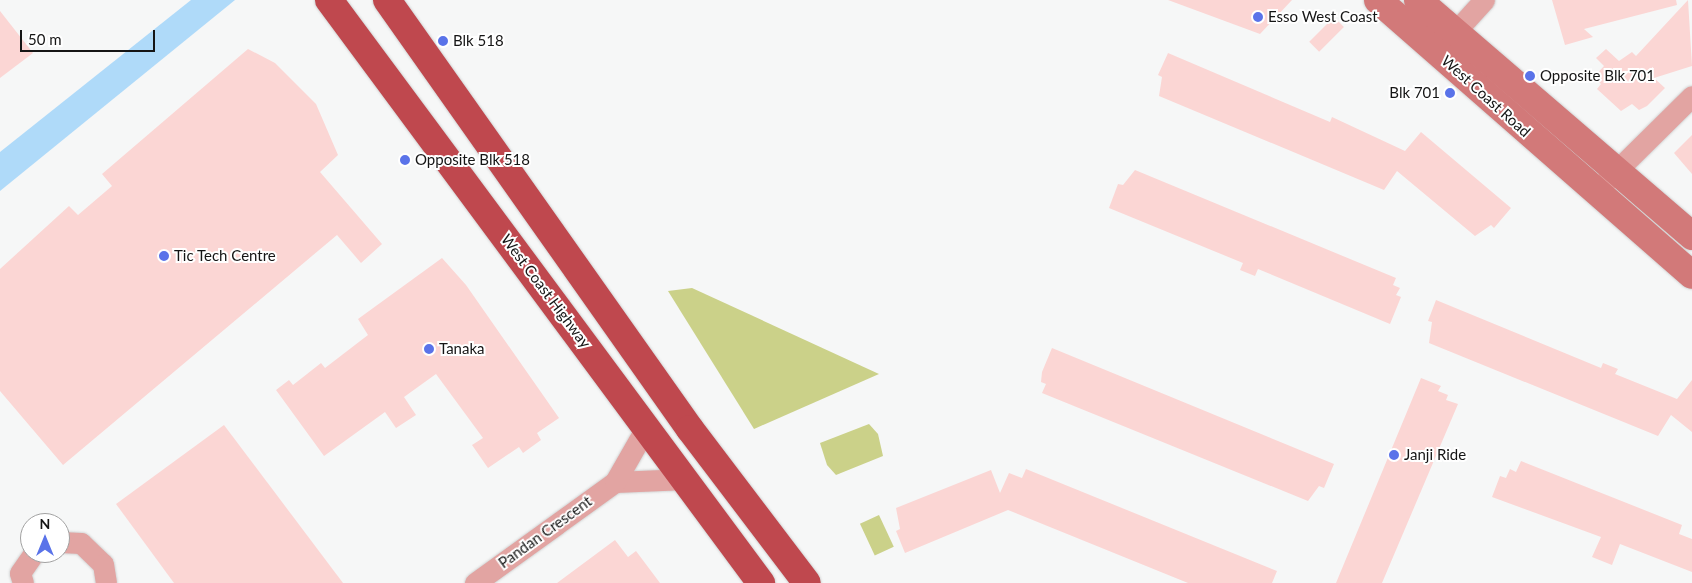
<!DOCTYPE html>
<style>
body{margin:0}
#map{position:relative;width:1692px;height:583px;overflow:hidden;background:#f6f7f7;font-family:Lato,sans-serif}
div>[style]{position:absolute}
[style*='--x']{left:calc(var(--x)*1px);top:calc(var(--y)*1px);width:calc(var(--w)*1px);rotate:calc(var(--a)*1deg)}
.green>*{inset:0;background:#cbd189;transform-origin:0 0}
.water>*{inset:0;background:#afdaf9}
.building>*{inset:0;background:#fbd6d4;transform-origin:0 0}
.roads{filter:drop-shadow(0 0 1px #d2d3d3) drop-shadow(0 0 1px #d2d3d3)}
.minor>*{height:21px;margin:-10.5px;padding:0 10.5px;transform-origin:10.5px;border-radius:10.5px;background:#e2a4a2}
.secondary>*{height:28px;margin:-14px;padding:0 14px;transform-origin:14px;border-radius:14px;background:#d27979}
.trunk>*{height:28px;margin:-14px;padding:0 14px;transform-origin:14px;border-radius:14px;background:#bf484e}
.dots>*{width:14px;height:14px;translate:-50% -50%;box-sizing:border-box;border:2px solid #fff;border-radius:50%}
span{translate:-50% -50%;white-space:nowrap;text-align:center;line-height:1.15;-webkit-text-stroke:4px #fff;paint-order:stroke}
.poi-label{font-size:15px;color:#151515}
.left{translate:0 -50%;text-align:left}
.right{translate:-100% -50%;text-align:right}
.street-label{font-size:15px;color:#151515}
.north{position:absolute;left:20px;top:513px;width:50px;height:50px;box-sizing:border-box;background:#fff;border:1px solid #a1a1a1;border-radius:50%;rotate:0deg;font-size:14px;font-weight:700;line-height:20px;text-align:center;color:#151515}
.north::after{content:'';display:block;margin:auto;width:18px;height:22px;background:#5a73e9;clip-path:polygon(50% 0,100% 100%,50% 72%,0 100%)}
.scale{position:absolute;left:20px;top:30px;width:135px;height:22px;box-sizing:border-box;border:2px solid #151515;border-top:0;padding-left:6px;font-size:15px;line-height:18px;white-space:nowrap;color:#151515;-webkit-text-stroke:4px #fff;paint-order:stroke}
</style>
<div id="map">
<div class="green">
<i style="clip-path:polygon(692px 288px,879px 374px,754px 429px,668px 291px)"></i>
<i style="clip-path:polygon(869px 424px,878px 434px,883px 456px,836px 475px,827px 465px,820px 443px)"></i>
<i style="left:879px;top:515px;width:35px;height:21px;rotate:65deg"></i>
</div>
<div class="water">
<i style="clip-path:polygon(191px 0,235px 0,0 191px,0 152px)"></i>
</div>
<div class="building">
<i style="clip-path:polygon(1168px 0,1292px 0,1260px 34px)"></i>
<i style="clip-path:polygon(1552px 0,1676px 0,1677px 5px,1584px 29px,1593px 37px,1565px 45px)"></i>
<i style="clip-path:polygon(1688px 0,1692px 66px,1654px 78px,1665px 88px,1647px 106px,1639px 110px,1632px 104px,1621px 111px,1597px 89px,1601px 84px,1594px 77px,1604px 66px,1596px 58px,1606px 49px,1619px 61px,1632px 52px,1636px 56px)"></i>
<i style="clip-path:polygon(0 11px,33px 53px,0 78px)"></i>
<i style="left:1334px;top:17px;width:14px;height:35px;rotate:45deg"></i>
<i style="clip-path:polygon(248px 49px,275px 63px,316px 104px,338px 155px,320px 172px,382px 244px,361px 263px,337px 235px,63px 465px,0 391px,0 269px,69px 206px,78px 215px,112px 186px,102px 174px)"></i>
<i style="clip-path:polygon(1168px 53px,1330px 122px,1332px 117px,1405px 151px,1421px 132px,1511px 208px,1494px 228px,1491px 225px,1475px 236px,1397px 171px,1384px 190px,1159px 96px,1162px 77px,1158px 75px)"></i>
<i style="clip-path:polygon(1692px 135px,1692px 174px,1674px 153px)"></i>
<i style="clip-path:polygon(1135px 170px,1396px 278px,1393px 285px,1400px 288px,1396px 295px,1401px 297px,1390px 324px,1258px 269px,1255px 276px,1240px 270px,1243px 263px,1109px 208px,1118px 184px,1123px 185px)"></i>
<i style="clip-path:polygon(442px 258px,466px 285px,559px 418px,537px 433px,541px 440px,523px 453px,519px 447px,488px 468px,472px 445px,483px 438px,436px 374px,404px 397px,416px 415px,396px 428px,385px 412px,324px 456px,276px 390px,289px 380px,293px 385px,321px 363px,325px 368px,368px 335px,358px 319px)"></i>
<i style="clip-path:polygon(1436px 300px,1601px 368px,1603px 363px,1618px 369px,1615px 374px,1677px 399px,1692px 380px,1692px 432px,1671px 415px,1658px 436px,1429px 343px,1432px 322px,1428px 321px)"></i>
<i style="clip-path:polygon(1052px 348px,1334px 464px,1324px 488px,1319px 486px,1308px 501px,1042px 393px,1046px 384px,1041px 382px,1042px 372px)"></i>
<i style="clip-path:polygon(1421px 378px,1441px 386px,1438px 391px,1448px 395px,1446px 400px,1458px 404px,1382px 583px,1336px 583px)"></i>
<i style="clip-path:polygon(224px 425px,343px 583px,174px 583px,116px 504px)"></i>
<i style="clip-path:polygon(1521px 461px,1682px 525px,1679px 534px,1692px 539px,1692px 572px,1620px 544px,1612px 565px,1592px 557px,1601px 537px,1492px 497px,1500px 476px,1506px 478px,1510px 469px,1516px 472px)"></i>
<i style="clip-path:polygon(1026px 469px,1277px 571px,1272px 583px,1188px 583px,1008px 510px,905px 553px,896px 531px,900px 529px,896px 508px,991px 470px,1000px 493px,1009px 473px,1022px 478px)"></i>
<i style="clip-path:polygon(615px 540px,628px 557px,636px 551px,660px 583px,557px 583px)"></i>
</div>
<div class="roads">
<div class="minor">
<i style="--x:1455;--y:32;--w:43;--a:-47.8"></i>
<i style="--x:1605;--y:182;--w:122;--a:-44.7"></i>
<i style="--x:615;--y:482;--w:71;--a:-2.4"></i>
<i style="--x:60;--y:542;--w:21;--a:3"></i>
<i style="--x:81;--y:543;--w:30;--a:44"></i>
<i style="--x:103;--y:564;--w:19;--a:81"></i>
<i style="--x:23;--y:583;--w:10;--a:-107"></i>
<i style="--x:20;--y:573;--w:24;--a:-55"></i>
<i style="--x:475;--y:583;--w:173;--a:-35.8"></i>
<i style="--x:615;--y:482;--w:64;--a:-60.3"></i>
</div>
<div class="secondary">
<i style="--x:1378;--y:0;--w:417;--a:41.2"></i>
<i style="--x:1418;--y:0;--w:362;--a:40.7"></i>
</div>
<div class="trunk">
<i style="--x:329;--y:0;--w:726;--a:53.46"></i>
<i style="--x:387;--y:0;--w:525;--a:54.77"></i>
<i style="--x:690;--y:429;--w:193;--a:52.8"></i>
</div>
</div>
<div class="dots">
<i style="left:1258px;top:17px;background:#5a73e9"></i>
<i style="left:443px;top:41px;background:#5a73e9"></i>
<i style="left:1530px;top:76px;background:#5a73e9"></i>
<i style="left:1450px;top:93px;background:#5a73e9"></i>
<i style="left:405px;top:160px;background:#5a73e9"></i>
<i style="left:164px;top:256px;background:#5a73e9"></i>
<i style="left:429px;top:349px;background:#5a73e9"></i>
<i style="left:1394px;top:455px;background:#5a73e9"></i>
</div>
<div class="poi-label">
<span class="left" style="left:1268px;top:17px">Esso West Coast</span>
<span class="left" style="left:453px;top:41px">Blk 518</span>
<span class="left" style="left:1540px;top:76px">Opposite Blk 701</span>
<span class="right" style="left:1440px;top:93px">Blk 701</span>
<span class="left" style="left:415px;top:160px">Opposite Blk 518</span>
<span class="left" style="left:174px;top:256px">Tic Tech Centre</span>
<span class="left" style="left:439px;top:349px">Tanaka</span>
<span class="left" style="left:1404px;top:455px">Janji Ride</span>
</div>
<div class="street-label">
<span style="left:1486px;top:96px;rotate:42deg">West Coast Road</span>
<span style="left:546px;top:291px;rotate:53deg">West Coast Highway</span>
<span style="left:545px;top:532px;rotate:-36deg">Pandan Crescent</span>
</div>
<div class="north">N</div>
<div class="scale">50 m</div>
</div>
